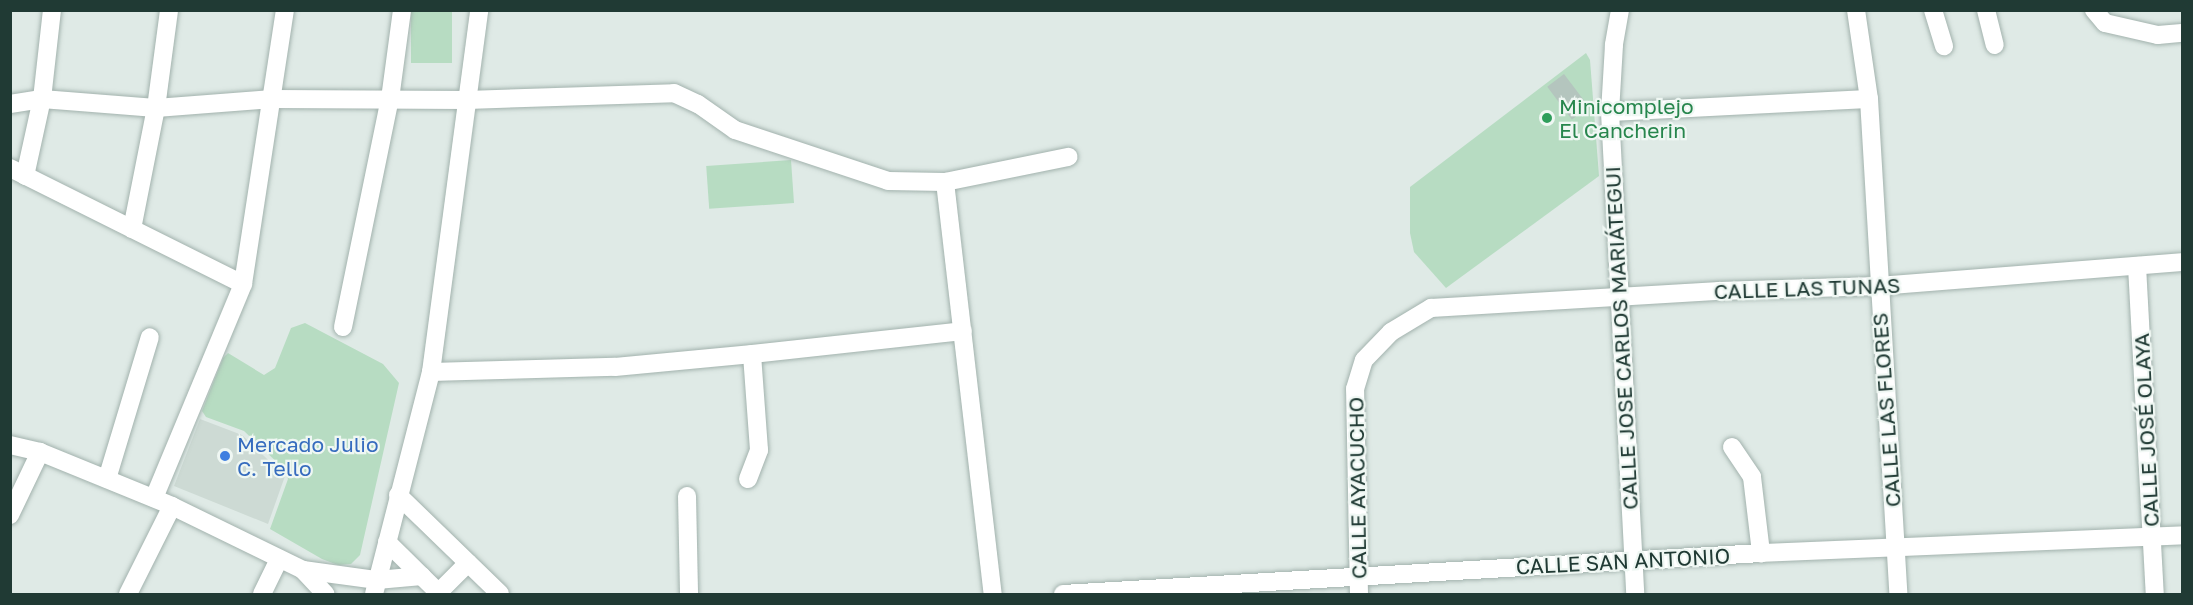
<!DOCTYPE html>
<meta charset="utf-8">
<style>
body{margin:0}
#map{position:relative;width:2193px;height:605px;overflow:hidden;background:#dfeae6;font-family:"Golos Text",sans-serif}
div>[style]{position:absolute}
[style*='--x']{left:calc(var(--x)*1px);top:calc(var(--y)*1px);width:calc(var(--w)*1px);rotate:calc(var(--a)*1deg)}
.built>*{inset:0;background:#cddad4}
.green>*{inset:0;background:#b7dcc2;transform-origin:0 0}
.building>*{inset:0;background:#b4c5be;transform-origin:0 0}
.roads{filter:drop-shadow(0 0 2px #a2b2ad) drop-shadow(0 0 2px #a2b2ad)}
.minor>*{height:18px;margin:-9px;padding:0 9px;transform-origin:9px;border-radius:9px;background:#fff}
.dots>*{width:16px;height:16px;translate:-50% -50%;box-sizing:border-box;border:3px solid #eff7f3;border-radius:50%}
span{translate:-50% -50%;white-space:nowrap;text-align:center;line-height:1.15;-webkit-text-stroke:4.5px #eff7f3;paint-order:stroke}
.leisure-label{font-size:21px;color:#27864d}
.left{translate:0 -50%;text-align:left}
.street-label{font-size:21px;color:#203a34}
.shop-label{font-size:21px;color:#366cbe}
.frame{position:absolute;inset:0;border:12px solid #203a34;pointer-events:none}
</style>
<div id="map">
<div class="built">
<i style="clip-path:polygon(200px 419px,242px 435px,285px 476px,268px 524px,174px 486px)"></i>
</div>
<div class="green">
<i style="left:411px;top:11px;width:41px;height:52px"></i>
<i style="clip-path:polygon(1586px 53px,1590px 60px,1599px 176px,1446px 288px,1414px 252px,1410px 233px,1410px 187px)"></i>
<i style="left:791px;top:160px;width:43px;height:85px;rotate:86deg"></i>
<i style="clip-path:polygon(305px 323px,383px 364px,399px 383px,360px 555px,351px 564px,338px 565px,322px 559px,270px 529px,288px 479px,283px 468px,244px 431px,206px 417px,202px 411px,223px 358px,228px 353px,264px 375px,275px 368px,291px 328px)"></i>
</div>
<div class="building">
<i style="left:1564px;top:74px;width:41px;height:21px;rotate:53deg"></i>
</div>
<div class="roads">
<div class="minor">
<i style="--x:1620;--y:10;--w:36;--a:100"></i>
<i style="--x:1614;--y:45;--w:67;--a:93.4"></i>
<i style="--x:1610;--y:112;--w:483;--a:87"></i>
<i style="--x:1856;--y:10;--w:90;--a:81.7"></i>
<i style="--x:1869;--y:99;--w:496;--a:86.6"></i>
<i style="--x:1933;--y:10;--w:38;--a:73"></i>
<i style="--x:1986;--y:10;--w:36;--a:76"></i>
<i style="--x:2094;--y:10;--w:17;--a:50"></i>
<i style="--x:2105;--y:23;--w:54;--a:12.8"></i>
<i style="--x:2158;--y:35;--w:24;--a:-5"></i>
<i style="--x:10;--y:104;--w:32;--a:-9"></i>
<i style="--x:42;--y:99;--w:114;--a:4.5"></i>
<i style="--x:156;--y:108;--w:117;--a:-4.4"></i>
<i style="--x:273;--y:99;--w:194;--a:0.3"></i>
<i style="--x:467;--y:100;--w:207;--a:-1.9"></i>
<i style="--x:674;--y:93;--w:26;--a:25"></i>
<i style="--x:698;--y:104;--w:45;--a:35.1"></i>
<i style="--x:735;--y:130;--w:161;--a:18.4"></i>
<i style="--x:888;--y:181;--w:57;--a:1"></i>
<i style="--x:945;--y:182;--w:126;--a:-11.5"></i>
<i style="--x:1610;--y:112;--w:259;--a:-2.9"></i>
<i style="--x:10;--y:168;--w:260;--a:26.5"></i>
<i style="--x:25;--y:176;--w:79;--a:-77.6"></i>
<i style="--x:42;--y:99;--w:90;--a:-83.6"></i>
<i style="--x:945;--y:182;--w:415;--a:83.4"></i>
<i style="--x:132;--y:229;--w:123;--a:-78.8"></i>
<i style="--x:156;--y:108;--w:99;--a:-82.4"></i>
<i style="--x:2137;--y:266;--w:328;--a:86.9"></i>
<i style="--x:343;--y:327;--w:233;--a:-78.4"></i>
<i style="--x:390;--y:99;--w:90;--a:-82.3"></i>
<i style="--x:431;--y:372;--w:184;--a:-1.6"></i>
<i style="--x:615;--y:367;--w:138;--a:-5.4"></i>
<i style="--x:752;--y:354;--w:212;--a:-6.2"></i>
<i style="--x:10;--y:445;--w:31;--a:13"></i>
<i style="--x:40;--y:452;--w:143;--a:22.2"></i>
<i style="--x:172;--y:506;--w:146;--a:26"></i>
<i style="--x:303;--y:570;--w:75;--a:7.7"></i>
<i style="--x:377;--y:580;--w:45;--a:-5.1"></i>
<i style="--x:1732;--y:447;--w:36;--a:56"></i>
<i style="--x:1752;--y:477;--w:77;--a:83.2"></i>
<i style="--x:107;--y:479;--w:148;--a:-73.2"></i>
<i style="--x:748;--y:479;--w:31;--a:-69"></i>
<i style="--x:759;--y:450;--w:96;--a:-94.2"></i>
<i style="--x:398;--y:495;--w:142;--a:44.1"></i>
<i style="--x:687;--y:496;--w:98;--a:88.8"></i>
<i style="--x:154;--y:498;--w:232;--a:-67.4"></i>
<i style="--x:243;--y:284;--w:277;--a:-81.3"></i>
<i style="--x:10;--y:515;--w:70;--a:-64.5"></i>
<i style="--x:387;--y:542;--w:74;--a:44.5"></i>
<i style="--x:303;--y:570;--w:33;--a:47"></i>
<i style="--x:128;--y:594;--w:98;--a:-63.4"></i>
<i style="--x:262;--y:594;--w:39;--a:-64"></i>
<i style="--x:374;--y:594;--w:229;--a:-75.6"></i>
<i style="--x:431;--y:372;--w:365;--a:-82.4"></i>
<i style="--x:437;--y:594;--w:44;--a:-45"></i>
<i style="--x:1063;--y:594;--w:699;--a:-3.36"></i>
<i style="--x:1761;--y:553;--w:421;--a:-2.4"></i>
<i style="--x:1359;--y:594;--w:205;--a:-91.1"></i>
<i style="--x:1355;--y:389;--w:30;--a:-73"></i>
<i style="--x:1364;--y:360;--w:39;--a:-46"></i>
<i style="--x:1391;--y:332;--w:47;--a:-31"></i>
<i style="--x:1431;--y:308;--w:289;--a:-3.4"></i>
<i style="--x:1719;--y:291;--w:159;--a:-1.8"></i>
<i style="--x:1878;--y:286;--w:305;--a:-4.5"></i>
</div>
</div>
<div class="dots">
<i style="left:1547px;top:118px;background:#2e9e5b"></i>
<i style="left:225px;top:456px;background:#3f7fe0"></i>
</div>
<div class="leisure-label">
<span class="left" style="left:1559px;top:118px">Minicomplejo<br>El Cancherin</span>
</div>
<div class="street-label">
<span style="left:1807px;top:288px;rotate:-2deg">CALLE LAS TUNAS</span>
<span style="left:1621px;top:338px;rotate:-93deg">CALLE JOSE CARLOS MARIÁTEGUI</span>
<span style="left:1886px;top:410px;rotate:-94deg">CALLE LAS FLORES</span>
<span style="left:2146px;top:430px;rotate:-93deg">CALLE JOSÉ OLAYA</span>
<span style="left:1357px;top:488px;rotate:-91deg">CALLE AYACUCHO</span>
<span style="left:1623px;top:561px;rotate:-3deg">CALLE SAN ANTONIO</span>
</div>
<div class="shop-label">
<span class="left" style="left:237px;top:456px">Mercado Julio<br>C. Tello</span>
</div>
<div class="frame"></div>
</div>
